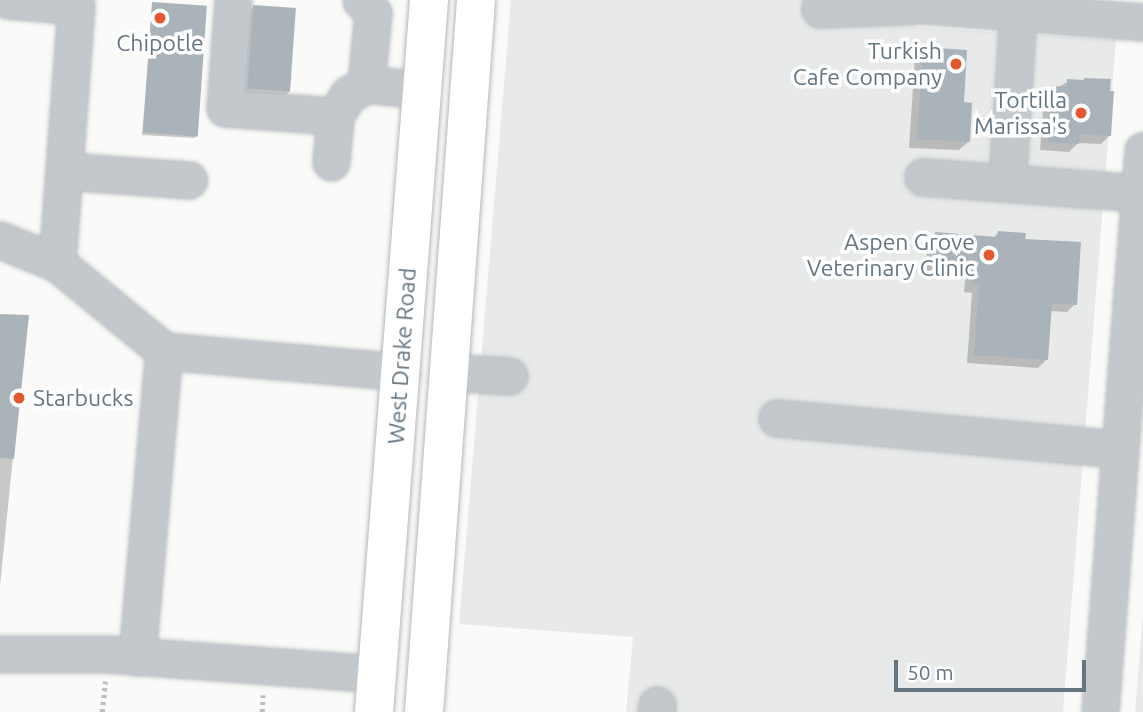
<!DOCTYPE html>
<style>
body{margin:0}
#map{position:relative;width:1143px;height:712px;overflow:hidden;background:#fafaf8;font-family:Ubuntu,sans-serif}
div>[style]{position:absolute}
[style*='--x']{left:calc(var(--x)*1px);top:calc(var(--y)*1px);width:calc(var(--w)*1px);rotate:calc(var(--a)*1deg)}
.built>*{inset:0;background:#e8e9e9}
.shadow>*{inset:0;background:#0003}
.building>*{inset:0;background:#aab3b9;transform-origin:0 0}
.path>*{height:4.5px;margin-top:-2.25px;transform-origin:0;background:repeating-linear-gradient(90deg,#bbbfc2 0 3.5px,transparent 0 7px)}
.roads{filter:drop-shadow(0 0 2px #b5babe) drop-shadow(0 0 2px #b5babe)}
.minor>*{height:35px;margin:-17.5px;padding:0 17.5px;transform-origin:17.5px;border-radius:17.5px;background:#c3c8cc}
.major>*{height:38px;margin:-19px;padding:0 19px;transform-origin:19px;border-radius:19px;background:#fff}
.dots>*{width:19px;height:19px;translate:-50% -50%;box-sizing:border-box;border:4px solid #fff;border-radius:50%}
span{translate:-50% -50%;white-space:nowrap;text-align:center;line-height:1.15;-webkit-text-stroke:7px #fff;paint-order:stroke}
.poi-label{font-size:23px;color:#657683}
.right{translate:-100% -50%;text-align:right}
.left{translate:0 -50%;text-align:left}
.street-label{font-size:23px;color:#657683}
.scale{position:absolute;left:894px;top:660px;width:192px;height:32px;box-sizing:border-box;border:4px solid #657683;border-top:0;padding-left:9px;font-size:21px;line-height:24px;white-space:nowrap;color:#657683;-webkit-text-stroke:5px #fff;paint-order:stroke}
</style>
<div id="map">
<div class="built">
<i style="clip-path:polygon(511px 0,889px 0,917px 27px,1116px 40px,1063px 712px,626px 712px,633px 637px,459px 624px)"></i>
<i style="clip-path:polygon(1143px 614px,1143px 712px,1135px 712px)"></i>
</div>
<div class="shadow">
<i style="clip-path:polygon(153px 4px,197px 136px,194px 138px,142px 135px)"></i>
<i style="clip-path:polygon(253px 7px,289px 92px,280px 101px,239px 98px,245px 16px)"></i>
<i style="clip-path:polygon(924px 49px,962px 104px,968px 142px,959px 150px,909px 148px,915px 57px)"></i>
<i style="clip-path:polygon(1068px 81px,1108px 92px,1110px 135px,1101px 144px,1078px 143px,1069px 152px,1040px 150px,1044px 97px)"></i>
<i style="clip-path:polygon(998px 233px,1023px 241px,1075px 304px,1067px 312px,1050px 311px,1046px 360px,1038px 368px,967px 363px,972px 293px,964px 292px,965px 280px,925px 277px,928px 242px,936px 234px,993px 238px)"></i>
<i style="clip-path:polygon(0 316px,27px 317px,0 586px)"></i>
</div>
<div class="building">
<i style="left:152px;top:2px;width:55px;height:131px;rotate:4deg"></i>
<i style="left:253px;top:5px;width:43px;height:84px;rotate:4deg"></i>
<i style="clip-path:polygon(923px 47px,967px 50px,964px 102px,972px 103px,970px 142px,917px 139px)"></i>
<i style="clip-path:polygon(1084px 78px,1111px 79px,1110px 91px,1114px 91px,1111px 136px,1080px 134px,1079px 144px,1048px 142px,1052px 86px,1067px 87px,1067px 79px,1084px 80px)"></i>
<i style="clip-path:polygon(998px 231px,1026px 233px,1025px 239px,1081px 242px,1077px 305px,1052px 303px,1048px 360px,974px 355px,979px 285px,972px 284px,973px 272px,933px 270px,935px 232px,997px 237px)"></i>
<i style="clip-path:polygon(0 314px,29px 315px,14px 459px,0 458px)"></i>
</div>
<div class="path">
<i style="--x:102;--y:712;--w:31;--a:-84"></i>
<i style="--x:262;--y:712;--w:17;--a:-87"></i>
</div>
<div class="roads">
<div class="minor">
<i style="--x:8;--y:0;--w:68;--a:5"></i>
<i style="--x:76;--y:6;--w:258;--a:94.2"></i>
<i style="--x:233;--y:0;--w:108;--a:94.2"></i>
<i style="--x:225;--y:108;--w:110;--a:4.2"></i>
<i style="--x:361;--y:0;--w:18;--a:47"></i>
<i style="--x:373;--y:13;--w:71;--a:95.6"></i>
<i style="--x:822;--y:0;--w:9;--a:103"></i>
<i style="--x:820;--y:9;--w:102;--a:-2.2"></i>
<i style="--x:922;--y:5;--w:222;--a:4.4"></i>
<i style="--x:331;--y:162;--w:46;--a:-85"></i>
<i style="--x:335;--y:116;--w:25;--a:-58"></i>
<i style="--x:348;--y:95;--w:21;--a:-31"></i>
<i style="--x:366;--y:84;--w:55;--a:6.2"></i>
<i style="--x:64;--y:171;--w:125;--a:4.1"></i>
<i style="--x:923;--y:177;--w:218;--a:4.2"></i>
<i style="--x:1007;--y:183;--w:171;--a:-86.3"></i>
<i style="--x:0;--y:240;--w:61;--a:22"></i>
<i style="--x:57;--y:263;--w:139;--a:39.4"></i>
<i style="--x:164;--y:351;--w:239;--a:5"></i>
<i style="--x:448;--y:372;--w:61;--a:3.8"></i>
<i style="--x:777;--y:418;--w:344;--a:5.2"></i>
<i style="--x:0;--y:654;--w:107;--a:0"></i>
<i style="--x:107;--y:654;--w:271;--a:4.2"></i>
<i style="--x:137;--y:657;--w:307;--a:-85"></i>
<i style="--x:656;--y:712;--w:7;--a:-82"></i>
<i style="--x:1100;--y:712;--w:563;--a:-85.62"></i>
</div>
<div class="major">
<i style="--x:374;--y:712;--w:714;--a:-85.58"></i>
<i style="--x:424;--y:712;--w:714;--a:-85.82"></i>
</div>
</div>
<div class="dots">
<i style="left:160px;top:18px;background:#e4572e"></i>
<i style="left:956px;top:64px;background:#e4572e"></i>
<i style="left:1081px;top:113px;background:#e4572e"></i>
<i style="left:989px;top:255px;background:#e4572e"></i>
<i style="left:19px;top:398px;background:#e4572e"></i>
</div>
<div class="poi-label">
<span style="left:160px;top:43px">Chipotle</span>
<span class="right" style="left:942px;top:64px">Turkish<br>Cafe Company</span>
<span class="right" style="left:1067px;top:113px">Tortilla<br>Marissa's</span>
<span class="right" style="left:975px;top:255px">Aspen Grove<br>Veterinary Clinic</span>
<span class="left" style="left:33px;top:398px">Starbucks</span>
</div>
<div class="street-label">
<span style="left:402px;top:356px;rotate:-86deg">West Drake Road</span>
</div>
<div class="scale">50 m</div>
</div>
